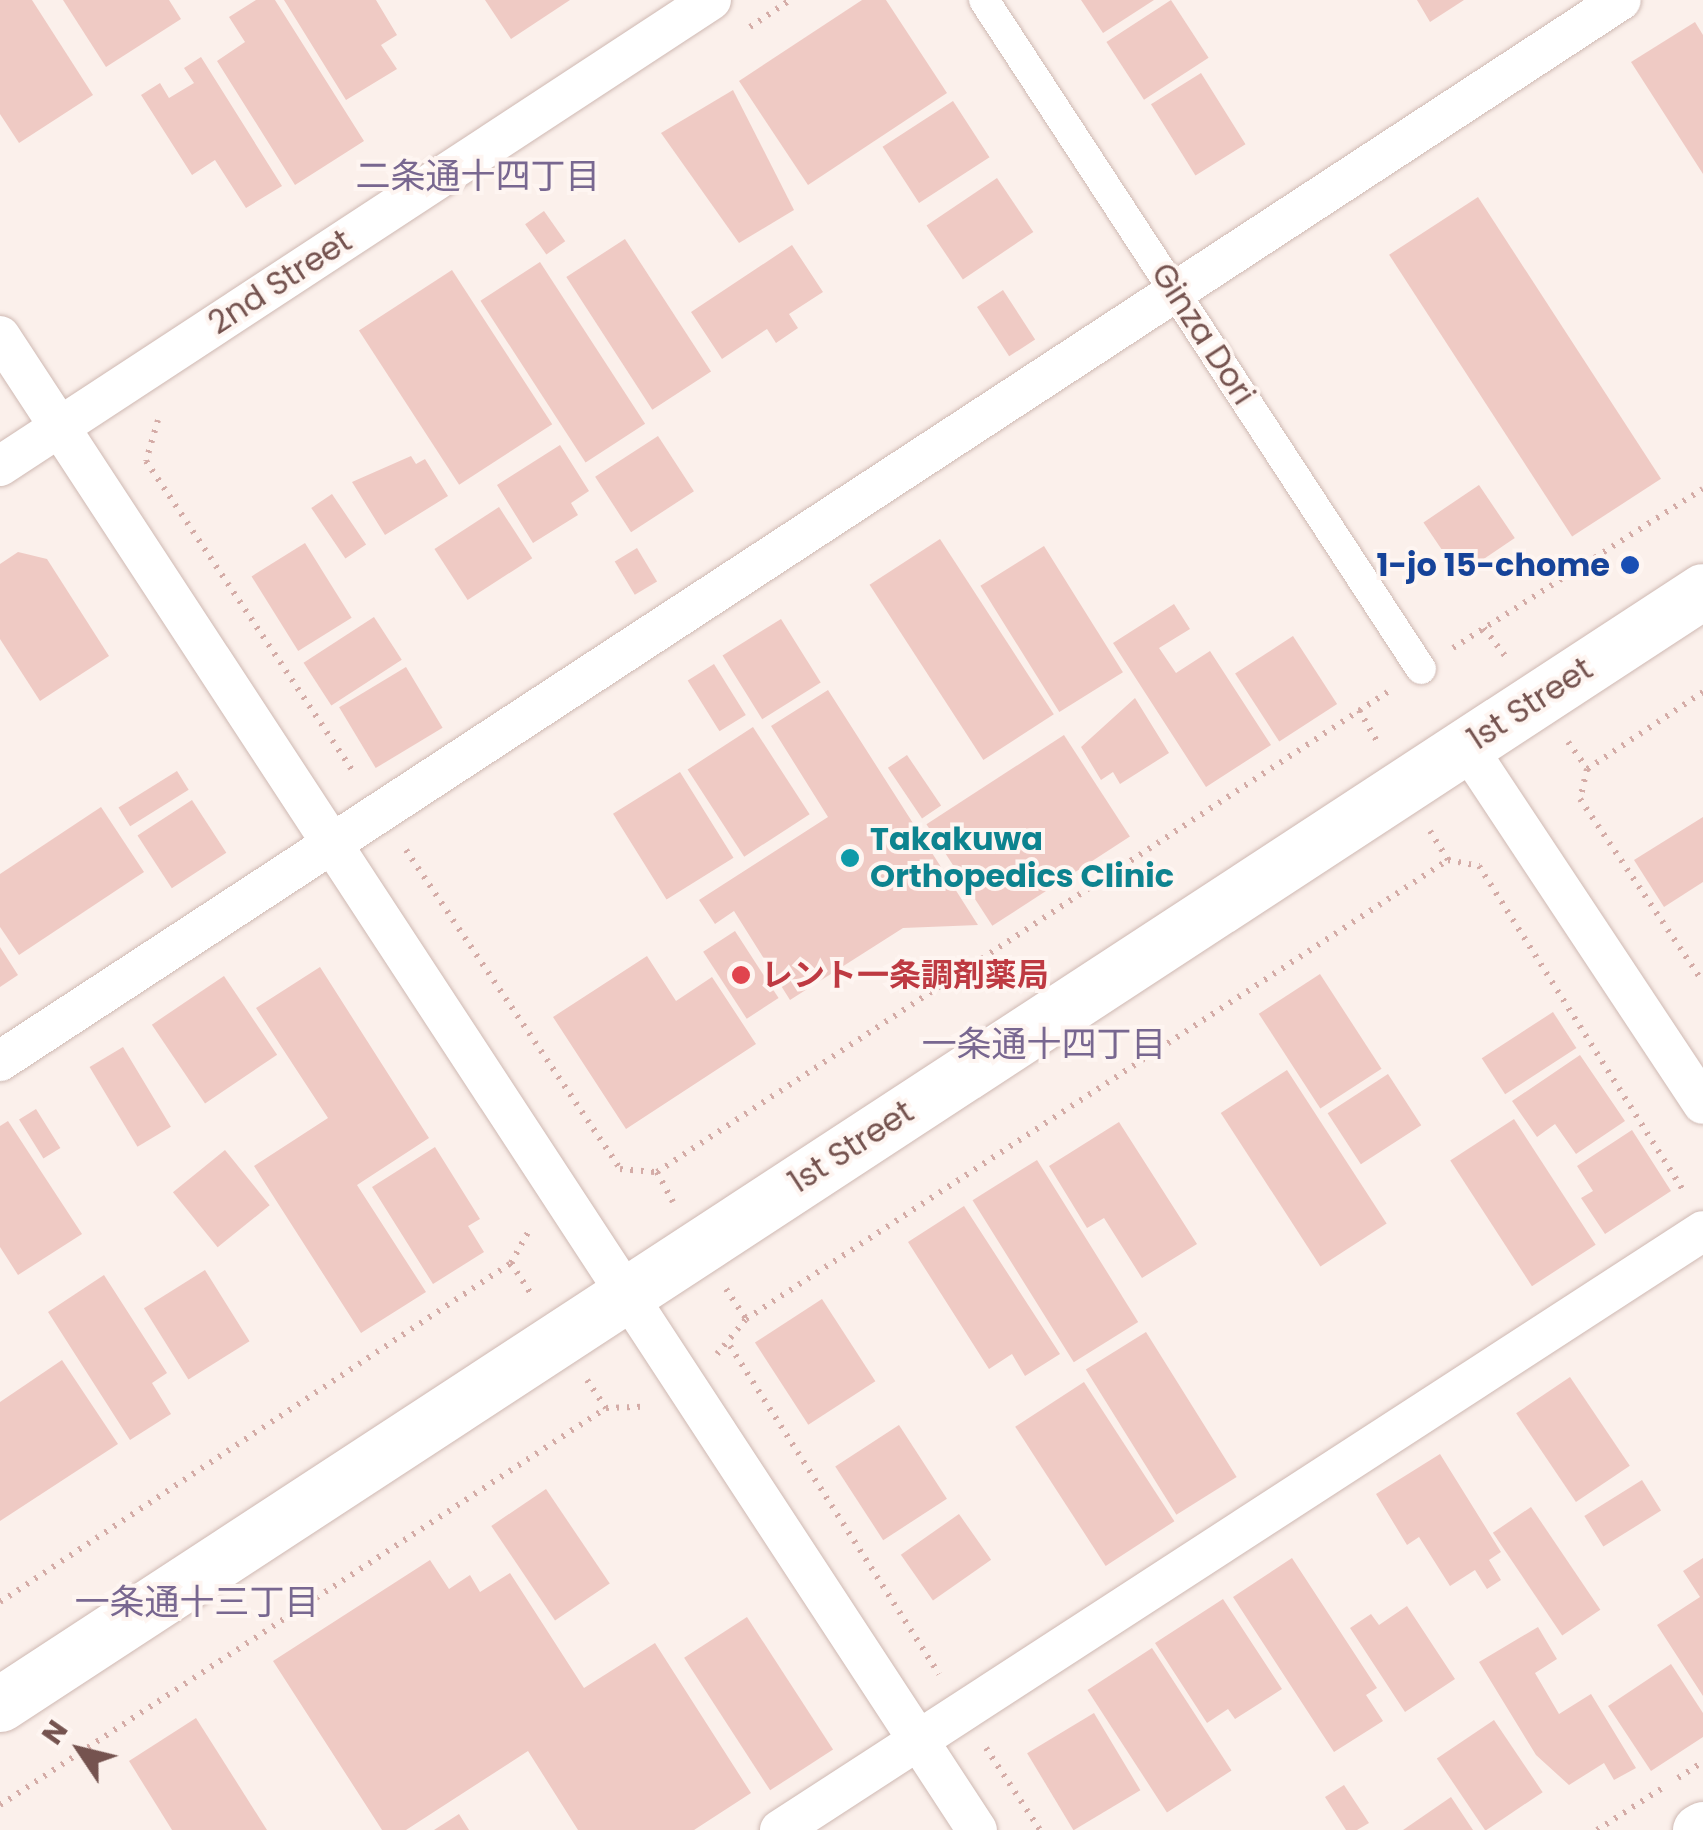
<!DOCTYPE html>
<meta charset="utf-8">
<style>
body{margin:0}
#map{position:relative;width:1703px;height:1830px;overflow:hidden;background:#fbf0eb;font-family:Poppins,"Noto Sans JP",sans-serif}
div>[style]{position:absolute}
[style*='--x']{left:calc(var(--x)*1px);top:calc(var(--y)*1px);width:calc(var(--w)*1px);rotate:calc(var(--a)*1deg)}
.building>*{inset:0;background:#efcac4;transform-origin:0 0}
.path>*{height:6px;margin-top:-3px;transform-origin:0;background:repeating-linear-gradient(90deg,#d4aca7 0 2.5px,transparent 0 10.5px)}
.roads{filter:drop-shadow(0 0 2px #cfb9b3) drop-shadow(0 0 2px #cfb9b3)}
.pedestrian>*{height:30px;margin:-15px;padding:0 15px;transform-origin:15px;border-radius:15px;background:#fff}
.minor>*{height:40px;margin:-20px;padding:0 20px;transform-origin:20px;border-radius:20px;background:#fff}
.tertiary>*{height:50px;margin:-25px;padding:0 25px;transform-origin:25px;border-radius:25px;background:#fff}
.secondary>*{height:55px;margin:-27.5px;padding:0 27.5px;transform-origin:27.5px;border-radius:27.5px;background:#fff}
.dots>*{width:28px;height:28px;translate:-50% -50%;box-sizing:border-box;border:5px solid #fef5f1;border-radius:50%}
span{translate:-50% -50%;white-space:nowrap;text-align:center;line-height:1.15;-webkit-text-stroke:8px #fef5f1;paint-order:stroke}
.street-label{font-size:32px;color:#75534f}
.transit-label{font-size:32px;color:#164399;font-weight:700}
.right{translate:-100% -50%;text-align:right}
.culture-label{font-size:32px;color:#0d838f;font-weight:700}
.left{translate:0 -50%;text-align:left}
.health-label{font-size:32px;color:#be3a42;font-weight:700}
.neighbourhood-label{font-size:35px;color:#786790}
.north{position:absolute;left:30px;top:1700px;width:100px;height:100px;-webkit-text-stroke:8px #fef5f1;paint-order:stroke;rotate:305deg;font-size:28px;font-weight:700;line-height:40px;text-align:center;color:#75534f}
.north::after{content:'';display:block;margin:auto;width:35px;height:45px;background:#75534f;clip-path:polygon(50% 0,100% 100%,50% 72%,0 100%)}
</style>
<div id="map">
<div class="building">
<i style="clip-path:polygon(0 0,32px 0,93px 95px,19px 143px,0 114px)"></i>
<i style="clip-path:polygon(63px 0,169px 0,181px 19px,106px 67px)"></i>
<i style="clip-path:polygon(256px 0,275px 0,364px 141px,295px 185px,217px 61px,245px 42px,229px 17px)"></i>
<i style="clip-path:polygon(284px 0,376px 0,397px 35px,381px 45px,397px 69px,346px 100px)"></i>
<i style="clip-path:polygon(485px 0,570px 0,511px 39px)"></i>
<i style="clip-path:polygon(862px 0,886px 0,947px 93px,808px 185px,739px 81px)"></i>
<i style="clip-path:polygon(1081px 0,1154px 0,1103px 33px)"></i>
<i style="left:1171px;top:0;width:69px;height:77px;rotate:57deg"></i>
<i style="clip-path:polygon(1417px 0,1464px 0,1430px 22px)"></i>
<i style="clip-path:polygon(1695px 22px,1703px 35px,1703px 174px,1631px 62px)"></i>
<i style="clip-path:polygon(201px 57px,282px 186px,246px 208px,215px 160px,192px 175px,141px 95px,160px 83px,169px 98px,194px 83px,184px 68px)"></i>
<i style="left:1201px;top:73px;width:84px;height:59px;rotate:58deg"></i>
<i style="clip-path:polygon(733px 90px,794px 210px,739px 243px,661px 133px)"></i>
<i style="left:953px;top:101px;width:67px;height:84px;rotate:57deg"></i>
<i style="left:997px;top:178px;width:65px;height:85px;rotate:56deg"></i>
<i style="left:1478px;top:197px;width:336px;height:106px;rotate:57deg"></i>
<i style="left:544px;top:211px;width:37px;height:23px;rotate:55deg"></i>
<i style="left:625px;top:239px;width:158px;height:70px;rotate:57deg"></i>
<i style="clip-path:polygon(792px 245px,823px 292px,789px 314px,798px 328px,776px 343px,767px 329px,722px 359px,691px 312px)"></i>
<i style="left:540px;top:262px;width:193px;height:71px;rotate:57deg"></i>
<i style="left:452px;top:270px;width:184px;height:111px;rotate:57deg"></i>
<i style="left:1003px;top:290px;width:59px;height:31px;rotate:57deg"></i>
<i style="left:658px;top:436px;width:66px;height:75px;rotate:57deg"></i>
<i style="clip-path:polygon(560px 445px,589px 491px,571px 503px,578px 515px,533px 543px,497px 485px)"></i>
<i style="clip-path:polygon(411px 456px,416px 464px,425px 459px,448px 496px,385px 535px,352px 482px)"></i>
<i style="left:1479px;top:485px;width:64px;height:67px;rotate:56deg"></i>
<i style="left:332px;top:494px;width:61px;height:25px;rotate:56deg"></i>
<i style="left:499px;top:507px;width:61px;height:77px;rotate:57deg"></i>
<i style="left:940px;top:539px;width:209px;height:84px;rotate:57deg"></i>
<i style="left:305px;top:543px;width:88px;height:63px;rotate:58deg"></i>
<i style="left:1044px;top:546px;width:149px;height:75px;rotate:58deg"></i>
<i style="left:637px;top:548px;width:39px;height:26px;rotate:59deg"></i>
<i style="clip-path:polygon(18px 552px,47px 559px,109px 656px,40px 701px,0 639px,0 564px)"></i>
<i style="clip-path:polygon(1174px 604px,1190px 629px,1159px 648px,1176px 673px,1210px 651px,1271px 745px,1206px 787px,1113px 643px)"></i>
<i style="left:374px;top:617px;width:51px;height:84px;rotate:57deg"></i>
<i style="left:781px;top:619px;width:75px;height:69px;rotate:58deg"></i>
<i style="left:1293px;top:636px;width:81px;height:69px;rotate:57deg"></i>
<i style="left:714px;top:664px;width:60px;height:31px;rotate:58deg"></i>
<i style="left:406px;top:667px;width:71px;height:78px;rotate:59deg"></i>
<i style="clip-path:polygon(828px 690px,978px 925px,903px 928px,790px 1000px,734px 911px,715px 924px,699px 900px,828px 817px,771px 726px)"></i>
<i style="clip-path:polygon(1135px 698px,1169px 753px,1120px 784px,1113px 772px,1101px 780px,1081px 747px)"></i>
<i style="left:753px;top:727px;width:104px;height:78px;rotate:57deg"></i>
<i style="left:1064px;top:735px;width:121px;height:164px;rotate:57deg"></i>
<i style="left:907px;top:755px;width:61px;height:23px;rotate:56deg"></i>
<i style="left:177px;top:771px;width:22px;height:69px;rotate:58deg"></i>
<i style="left:680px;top:772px;width:101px;height:79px;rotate:58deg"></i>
<i style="left:192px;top:800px;width:63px;height:65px;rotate:57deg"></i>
<i style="clip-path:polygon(101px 807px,144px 872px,19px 955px,0 927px,0 874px)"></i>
<i style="clip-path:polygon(1703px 817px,1703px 882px,1664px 907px,1634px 860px)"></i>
<i style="left:735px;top:931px;width:80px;height:38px;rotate:57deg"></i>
<i style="clip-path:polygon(0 947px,18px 975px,0 987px)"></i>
<i style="clip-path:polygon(647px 956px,676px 1001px,712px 977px,756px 1044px,626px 1129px,553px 1017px)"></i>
<i style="clip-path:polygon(320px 967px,429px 1138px,357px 1185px,426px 1292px,361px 1333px,254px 1166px,328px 1118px,256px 1008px)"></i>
<i style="left:1320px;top:974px;width:113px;height:73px;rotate:57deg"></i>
<i style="left:224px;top:976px;width:95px;height:87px;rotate:56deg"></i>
<i style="left:1553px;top:1012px;width:43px;height:85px;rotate:57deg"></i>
<i style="left:123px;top:1047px;width:93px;height:39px;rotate:59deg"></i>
<i style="clip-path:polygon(1580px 1055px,1625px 1121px,1576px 1154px,1555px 1124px,1537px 1137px,1512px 1101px)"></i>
<i style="left:1287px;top:1070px;width:183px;height:79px;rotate:57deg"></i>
<i style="left:1388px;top:1074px;width:61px;height:72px;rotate:57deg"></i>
<i style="left:36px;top:1109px;width:46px;height:20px;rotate:58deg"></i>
<i style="left:1514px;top:1119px;width:150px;height:76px;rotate:57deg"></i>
<i style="clip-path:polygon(8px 1121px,82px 1234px,18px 1275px,0 1247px,0 1126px)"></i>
<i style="clip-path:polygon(1119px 1122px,1197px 1244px,1142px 1278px,1104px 1218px,1087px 1228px,1049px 1166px)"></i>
<i style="clip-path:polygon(1632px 1130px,1671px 1191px,1605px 1234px,1581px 1198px,1593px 1191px,1577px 1166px)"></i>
<i style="clip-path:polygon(435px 1147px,480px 1219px,468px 1226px,484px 1252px,433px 1284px,372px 1187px)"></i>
<i style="left:225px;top:1150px;width:71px;height:67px;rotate:51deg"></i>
<i style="left:1037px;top:1160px;width:191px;height:76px;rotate:58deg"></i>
<i style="clip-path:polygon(964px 1206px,1060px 1354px,1025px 1376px,1012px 1354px,989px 1369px,908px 1242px)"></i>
<i style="left:205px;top:1270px;width:84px;height:72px;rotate:58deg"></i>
<i style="clip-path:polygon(104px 1275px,167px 1373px,152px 1383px,171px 1414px,130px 1440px,48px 1312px)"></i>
<i style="left:822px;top:1299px;width:98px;height:80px;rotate:57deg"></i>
<i style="left:1146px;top:1332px;width:171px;height:71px;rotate:58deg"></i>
<i style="clip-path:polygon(62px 1360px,118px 1444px,0 1521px,0 1402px)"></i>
<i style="left:1570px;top:1377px;width:107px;height:65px;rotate:56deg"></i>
<i style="left:1084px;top:1382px;width:166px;height:82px;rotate:57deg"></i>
<i style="left:899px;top:1425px;width:88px;height:76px;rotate:57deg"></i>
<i style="clip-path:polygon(1440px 1454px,1501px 1552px,1489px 1560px,1501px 1580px,1487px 1589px,1475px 1570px,1450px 1586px,1419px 1537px,1407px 1545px,1376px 1494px)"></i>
<i style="left:1642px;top:1480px;width:36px;height:68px;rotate:58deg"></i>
<i style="left:546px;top:1489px;width:114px;height:66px;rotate:56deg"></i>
<i style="left:1531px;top:1507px;width:124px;height:46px;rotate:56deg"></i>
<i style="left:959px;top:1514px;width:56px;height:71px;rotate:55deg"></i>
<i style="clip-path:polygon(1292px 1558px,1377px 1688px,1366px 1695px,1383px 1721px,1334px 1752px,1233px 1597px)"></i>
<i style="clip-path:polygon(1703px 1558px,1703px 1696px,1657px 1625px,1700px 1597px,1683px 1571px)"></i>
<i style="clip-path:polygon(430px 1560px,449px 1589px,470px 1575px,480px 1592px,510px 1573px,584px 1688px,655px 1643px,751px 1793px,694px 1830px,578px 1830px,528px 1751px,406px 1830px,382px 1830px,273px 1661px)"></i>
<i style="clip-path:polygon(1223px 1599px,1282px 1689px,1235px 1719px,1228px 1709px,1207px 1723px,1155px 1643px)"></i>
<i style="clip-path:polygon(1407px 1606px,1455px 1679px,1405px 1712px,1350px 1628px,1371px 1614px,1379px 1625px)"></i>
<i style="left:747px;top:1617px;width:158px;height:75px;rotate:57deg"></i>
<i style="clip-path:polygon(1538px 1627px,1557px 1659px,1535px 1673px,1559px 1714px,1591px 1694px,1636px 1768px,1614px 1780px,1604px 1763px,1569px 1785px,1536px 1755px,1479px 1662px)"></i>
<i style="left:1152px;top:1648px;width:146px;height:77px;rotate:57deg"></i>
<i style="clip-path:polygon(1671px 1664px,1703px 1713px,1703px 1737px,1651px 1771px,1608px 1706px)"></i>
<i style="left:1094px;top:1713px;width:90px;height:78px;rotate:59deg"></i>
<i style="clip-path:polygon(196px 1718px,267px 1830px,172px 1830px,129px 1761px)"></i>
<i style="left:1494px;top:1720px;width:87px;height:69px;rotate:56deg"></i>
<i style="clip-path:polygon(1344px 1785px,1369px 1823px,1357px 1830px,1346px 1830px,1325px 1797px)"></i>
<i style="clip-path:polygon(1451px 1797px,1473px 1830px,1403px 1830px)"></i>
<i style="clip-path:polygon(459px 1814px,469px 1830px,434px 1830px)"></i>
</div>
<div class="path">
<i style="--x:750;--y:27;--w:48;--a:-34"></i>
<i style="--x:158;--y:420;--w:43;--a:106.3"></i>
<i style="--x:146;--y:461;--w:375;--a:56.3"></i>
<i style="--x:1484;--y:628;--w:39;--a:53"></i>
<i style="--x:1453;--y:648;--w:296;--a:-32.5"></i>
<i style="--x:1703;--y:692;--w:139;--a:146.4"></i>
<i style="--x:1587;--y:769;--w:31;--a:103"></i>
<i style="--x:1580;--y:799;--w:220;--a:56.1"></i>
<i style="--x:1359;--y:710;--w:38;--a:60"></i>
<i style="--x:1568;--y:742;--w:32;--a:54"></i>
<i style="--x:1430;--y:831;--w:34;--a:58"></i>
<i style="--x:406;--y:850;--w:384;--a:56.1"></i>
<i style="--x:620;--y:1169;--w:37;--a:5"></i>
<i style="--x:657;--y:1172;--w:876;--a:-33.31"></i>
<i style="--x:657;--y:1172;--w:34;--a:62"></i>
<i style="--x:511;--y:1263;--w:37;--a:57"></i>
<i style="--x:726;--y:1289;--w:36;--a:56"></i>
<i style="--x:730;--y:1346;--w:389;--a:57.5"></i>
<i style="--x:717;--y:1354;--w:45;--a:-50.4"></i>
<i style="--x:746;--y:1319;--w:839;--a:-33.18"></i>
<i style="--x:1448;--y:860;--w:32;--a:11"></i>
<i style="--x:1479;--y:866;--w:385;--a:57.8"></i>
<i style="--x:587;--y:1380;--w:34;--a:56"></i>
<i style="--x:0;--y:1602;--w:613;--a:-33.56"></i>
<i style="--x:511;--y:1263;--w:39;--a:-61"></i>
<i style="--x:986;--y:1748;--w:98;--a:56.6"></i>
<i style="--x:1678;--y:1778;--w:30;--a:-33"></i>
<i style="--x:0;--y:1805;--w:724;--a:-33.23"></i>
<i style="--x:606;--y:1408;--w:36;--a:-2"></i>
<i style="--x:1597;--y:1830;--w:80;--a:-32.7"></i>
</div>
<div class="roads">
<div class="pedestrian">
<i style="--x:984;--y:0;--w:799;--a:56.85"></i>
</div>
<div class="minor">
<i style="--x:0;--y:336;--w:1785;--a:56.82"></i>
<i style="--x:0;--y:466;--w:850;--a:-33.24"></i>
<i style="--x:1466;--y:746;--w:429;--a:56.5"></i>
<i style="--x:0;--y:1061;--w:1937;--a:-33.21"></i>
<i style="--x:780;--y:1830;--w:1100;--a:-32.98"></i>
</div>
<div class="tertiary">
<i style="--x:1698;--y:1830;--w:6;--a:-31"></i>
</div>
<div class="secondary">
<i style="--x:0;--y:1704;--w:2034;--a:-33.17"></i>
</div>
</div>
<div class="dots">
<i style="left:1630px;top:565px;background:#1a4fb4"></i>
<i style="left:850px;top:858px;background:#0f9aa8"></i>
<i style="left:741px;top:975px;background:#e0444e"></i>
</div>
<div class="street-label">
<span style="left:280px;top:282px;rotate:-33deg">2nd Street</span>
<span style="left:1203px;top:334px;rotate:57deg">Ginza Dori</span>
<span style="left:1530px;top:704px;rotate:-33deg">1st Street</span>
<span style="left:851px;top:1147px;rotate:-33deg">1st Street</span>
</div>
<div class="transit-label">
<span class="right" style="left:1610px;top:565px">1-jo 15-chome</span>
</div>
<div class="culture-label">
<span class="left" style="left:870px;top:858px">Takakuwa<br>Orthopedics Clinic</span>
</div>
<div class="health-label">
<span class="left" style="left:761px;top:975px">レント一条調剤薬局</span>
</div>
<div class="neighbourhood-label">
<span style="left:478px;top:176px">二条通十四丁目</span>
<span style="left:1044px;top:1044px">一条通十四丁目</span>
<span style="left:197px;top:1602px">一条通十三丁目</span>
</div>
<div class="north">N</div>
</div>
